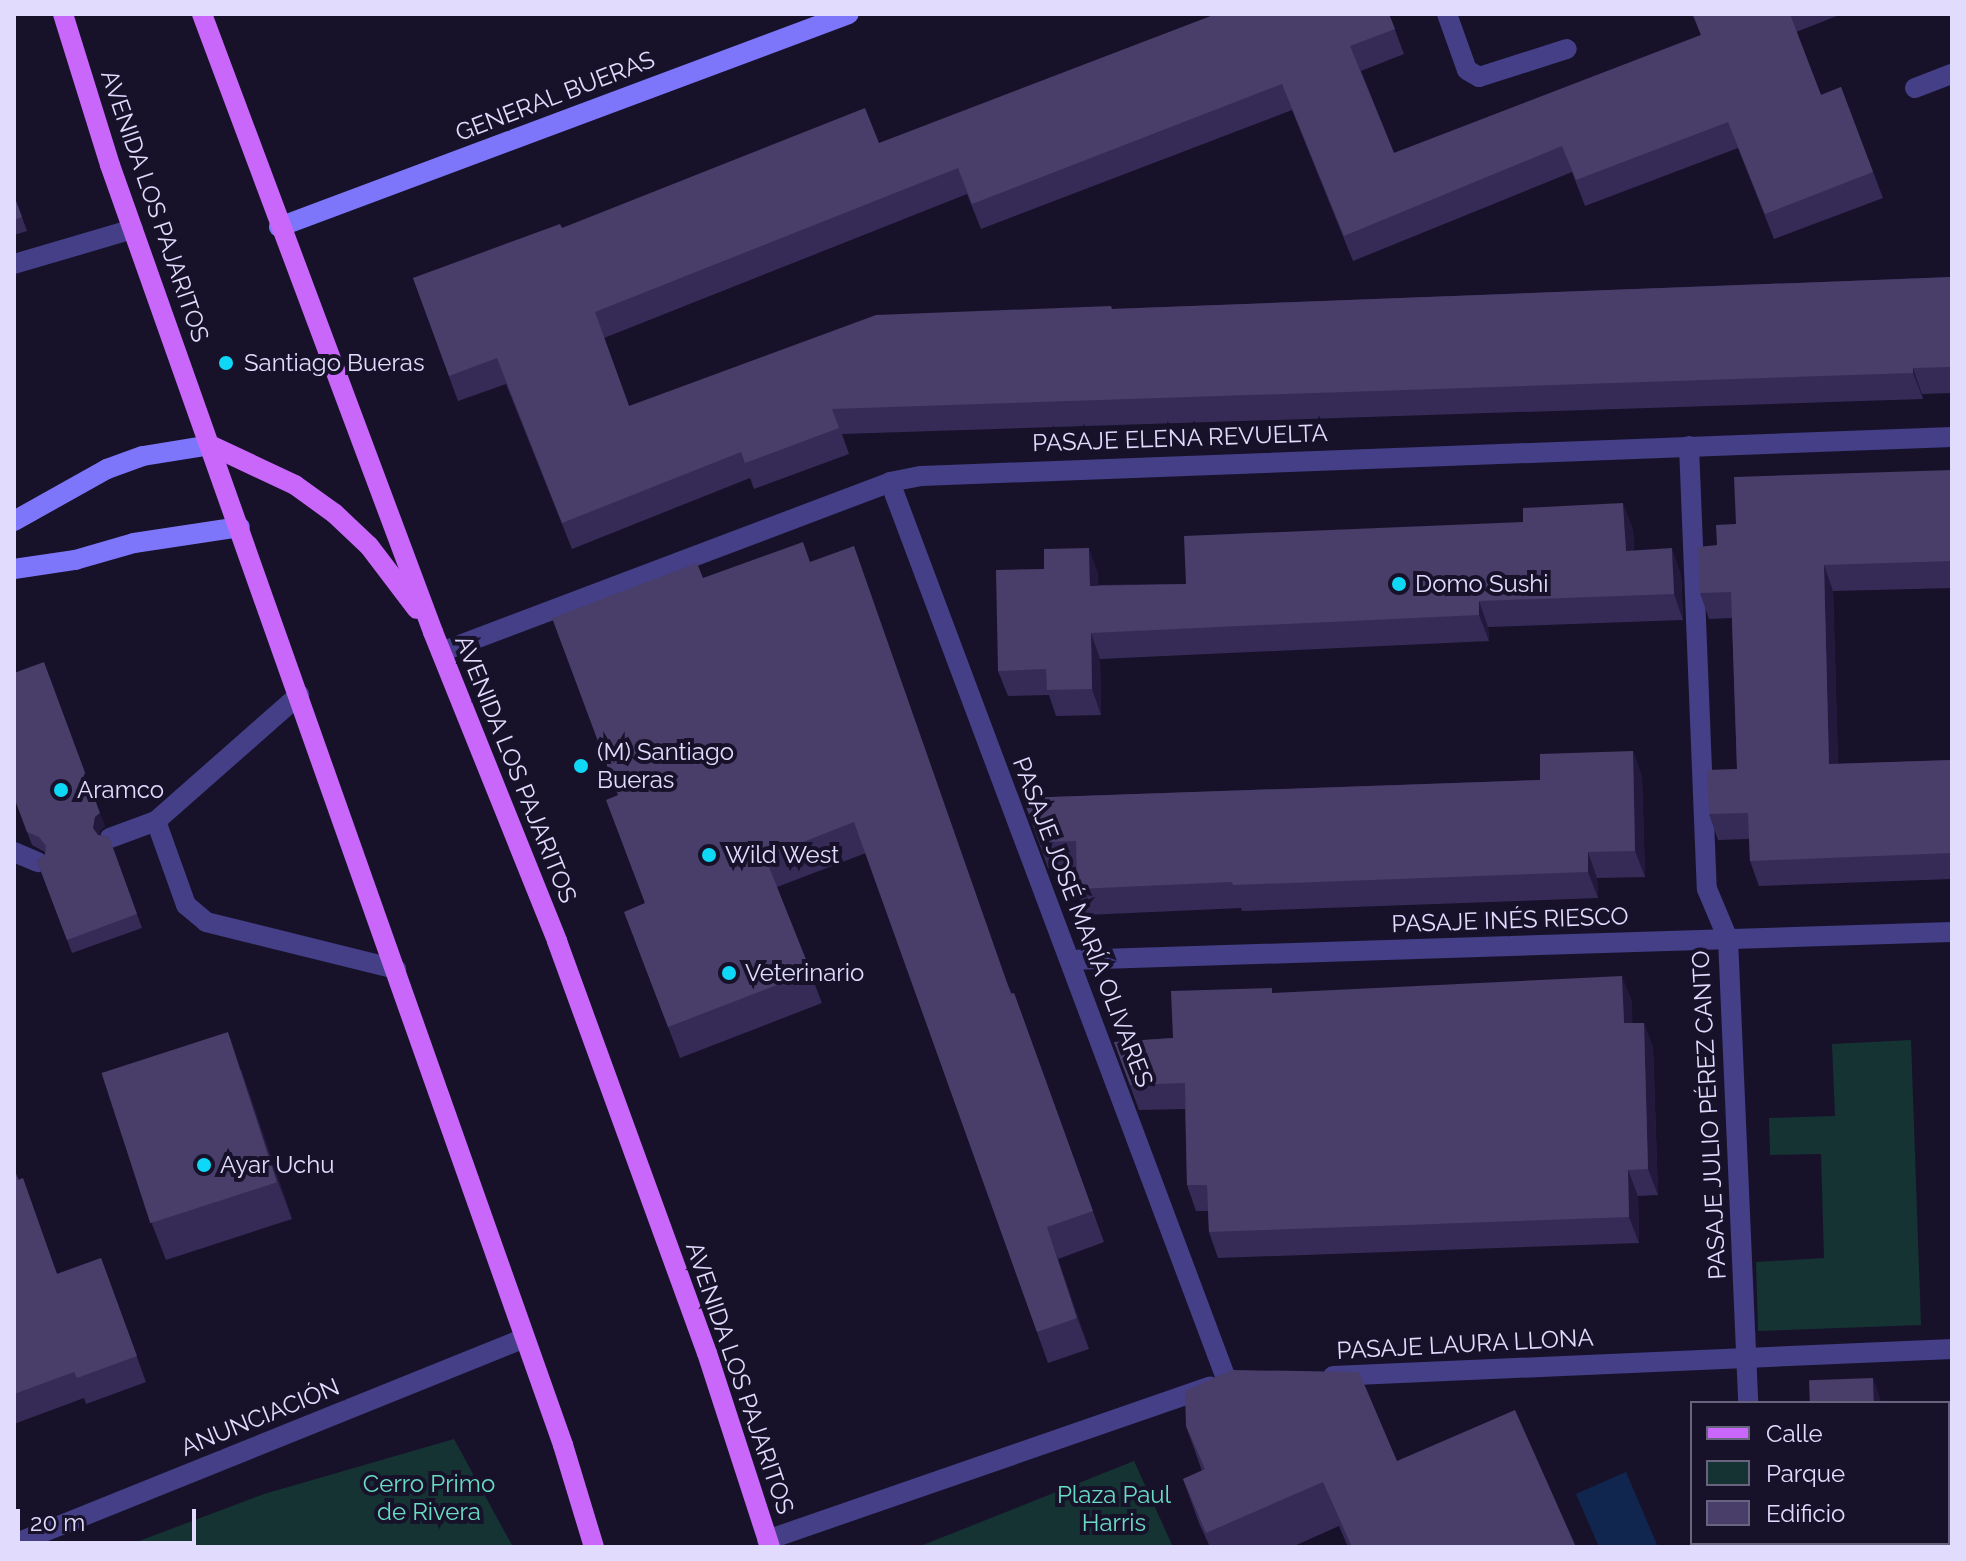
<!DOCTYPE html>
<meta charset="utf-8">
<style>
body{margin:0}
#map{position:relative;width:1966px;height:1561px;overflow:hidden;background:#17122a;font-family:Raleway,sans-serif}
div>[style]{position:absolute}
[style*='--x']{left:calc(var(--x)*1px);top:calc(var(--y)*1px);width:calc(var(--w)*1px);rotate:calc(var(--a)*1deg)}
.green>*{inset:0;background:#153333}
.water>*{inset:0;background:#11264e}
.service>*{height:20px;margin:-10px;padding:0 10px;transform-origin:10px;border-radius:10px;background:#443f87}
.minor>*{height:20px;margin:-10px;padding:0 10px;transform-origin:10px;border-radius:10px;background:#443f87}
.secondary>*{height:20px;margin:-10px;padding:0 10px;transform-origin:10px;border-radius:10px;background:#7e76fa}
.primary>*{height:20px;margin:-10px;padding:0 10px;transform-origin:10px;border-radius:10px;background:#c867fa}
.wall>*{inset:0;background:#362b57;transform-origin:0 0}
.shaded-wall>*{inset:0;background:#22193d;transform-origin:0 0}
.building>*{inset:0;background:#483e69;transform-origin:0 0}
.dots>*{width:22px;height:22px;translate:-50% -50%;box-sizing:border-box;border:4px solid #17122a;border-radius:50%}
span{translate:-50% -50%;white-space:nowrap;text-align:center;line-height:1.15;-webkit-text-stroke:8px #17122a;paint-order:stroke}
.street-label{font-size:24px;color:#e1dcfe}
.poi-label{font-size:24px;color:#e1dcfe}
.left{translate:0 -50%;text-align:left}
.park-label{font-size:24px;color:#69ddc4}
.frame{position:absolute;inset:0;border:16px solid #e1dcfe;pointer-events:none}
.legend{position:absolute;left:1690px;top:1401px;width:260px;height:144px;box-sizing:border-box;background:#17122a;border:2px solid #68637f;margin:0;padding:10px 14px;list-style:none;font-size:24px;color:#e1dcfe}
.legend li{display:flex;align-items:center;gap:16px;height:40px}
.legend b{width:40px;border:2px solid #68637f}
.scale{position:absolute;left:16px;top:1509px;width:180px;height:36px;box-sizing:border-box;border:4px solid #e1dcfe;border-top:0;padding-left:10px;font-size:24px;line-height:28px;white-space:nowrap;color:#e1dcfe;-webkit-text-stroke:6px #17122a;paint-order:stroke}
</style>
<div id="map">
<div class="green">
<i style="clip-path:polygon(1911px 1040px,1921px 1325px,1758px 1331px,1756px 1262px,1824px 1258px,1821px 1154px,1770px 1155px,1769px 1118px,1835px 1116px,1832px 1044px)"></i>
<i style="clip-path:polygon(454px 1439px,513px 1547px,123px 1547px,264px 1494px)"></i>
<i style="clip-path:polygon(1134px 1461px,1173px 1547px,918px 1547px)"></i>
</div>
<div class="water">
<i style="clip-path:polygon(1626px 1472px,1658px 1547px,1599px 1547px,1576px 1494px)"></i>
</div>
<div class="service">
<i style="--x:1915;--y:88;--w:40;--a:-21"></i>
<i style="--x:14;--y:264;--w:124;--a:-16.4"></i>
<i style="--x:156;--y:821;--w:89;--a:70.3"></i>
<i style="--x:186;--y:905;--w:26;--a:40"></i>
<i style="--x:206;--y:922;--w:196;--a:13.9"></i>
<i style="--x:110;--y:838;--w:49;--a:-20.3"></i>
<i style="--x:156;--y:821;--w:191;--a:-41.4"></i>
<i style="--x:14;--y:852;--w:26;--a:23"></i>
</div>
<div class="minor">
<i style="--x:1447;--y:14;--w:59;--a:70.3"></i>
<i style="--x:1467;--y:70;--w:14;--a:30"></i>
<i style="--x:1479;--y:77;--w:92;--a:-17.7"></i>
<i style="--x:1689;--y:446;--w:443;--a:87.7"></i>
<i style="--x:1707;--y:889;--w:54;--a:67.2"></i>
<i style="--x:1728;--y:939;--w:464;--a:87.5"></i>
<i style="--x:890;--y:482;--w:960;--a:69.45"></i>
<i style="--x:441;--y:652;--w:480;--a:-20.7"></i>
<i style="--x:890;--y:482;--w:32;--a:-11"></i>
<i style="--x:921;--y:476;--w:1032;--a:-2.17"></i>
<i style="--x:1070;--y:960;--w:882;--a:-1.82"></i>
<i style="--x:1333;--y:1376;--w:620;--a:-2.5"></i>
<i style="--x:767;--y:1540;--w:469;--a:-19.1"></i>
<i style="--x:1754;--y:1543;--w:4;--a:90"></i>
<i style="--x:14;--y:1544;--w:551;--a:-21.96"></i>
</div>
<div class="secondary">
<i style="--x:279;--y:227;--w:608;--a:-20.49"></i>
<i style="--x:14;--y:521;--w:107;--a:-29.2"></i>
<i style="--x:107;--y:469;--w:38;--a:-20"></i>
<i style="--x:143;--y:456;--w:68;--a:-9.3"></i>
<i style="--x:14;--y:569;--w:62;--a:-8.4"></i>
<i style="--x:75;--y:560;--w:61;--a:-16.1"></i>
<i style="--x:134;--y:543;--w:107;--a:-8.6"></i>
</div>
<div class="primary">
<i style="--x:63;--y:14;--w:158;--a:72.7"></i>
<i style="--x:110;--y:165;--w:1358;--a:70.51"></i>
<i style="--x:563;--y:1445;--w:107;--a:73.1"></i>
<i style="--x:202;--y:14;--w:660;--a:69.5"></i>
<i style="--x:433;--y:632;--w:333;--a:68.1"></i>
<i style="--x:557;--y:941;--w:438;--a:70"></i>
<i style="--x:707;--y:1353;--w:204;--a:72"></i>
<i style="--x:210;--y:445;--w:94;--a:25.2"></i>
<i style="--x:295;--y:485;--w:48;--a:35.7"></i>
<i style="--x:334;--y:513;--w:48;--a:43.3"></i>
<i style="--x:369;--y:546;--w:79;--a:52.7"></i>
</div>
<div class="wall">
<i style="clip-path:polygon(1389px 14px,1404px 54px,1361px 71px,1394px 153px,1701px 35px,1692px 14px,1842px 14px,1796px 32px,1821px 95px,1841px 87px,1883px 198px,1774px 239px,1738px 148px,1585px 206px,1572px 172px,1353px 261px,1292px 110px,981px 229px,967px 194px,604px 338px,629px 406px,1112px 309px,1952px 277px,1952px 393px,1922px 394px,1923px 399px,842px 434px,849px 454px,754px 489px,750px 478px,572px 549px,506px 384px,458px 401px,413px 278px,562px 228px,879px 143px)"></i>
<i style="clip-path:polygon(14px 195px,27px 231px,14px 235px)"></i>
<i style="clip-path:polygon(1952px 470px,1952px 588px,1833px 591px,1838px 764px,1952px 760px,1952px 879px,1759px 886px,1750px 861px,1749px 839px,1718px 840px,1709px 814px,1737px 769px,1732px 618px,1709px 619px,1700px 593px,1717px 545px,1736px 524px)"></i>
<i style="clip-path:polygon(1633px 529px,1634px 551px,1681px 574px,1683px 620px,1488px 627px,1489px 641px,1100px 659px,1101px 715px,1056px 716px,1049px 695px,1008px 696px,998px 671px,1098px 573px,1098px 585px,1186px 584px)"></i>
<i style="clip-path:polygon(810px 562px,1012px 994px,1014px 993px,1104px 1242px,1058px 1259px,1089px 1349px,1048px 1363px,866px 853px,777px 887px,822px 1003px,680px 1058px,636px 943px,645px 904px,618px 796px,703px 578px)"></i>
<i style="clip-path:polygon(1633px 751px,1642px 777px,1645px 877px,1597px 878px,1598px 898px,1242px 911px,1241px 908px,1086px 915px,1077px 889px,1076px 867px,1048px 868px,1023px 798px,1540px 780px)"></i>
<i style="clip-path:polygon(14px 797px,105px 826px,100px 830px,99px 835px,109px 837px,142px 928px,72px 953px,37px 861px,45px 854px,45px 852px,32px 845px)"></i>
<i style="clip-path:polygon(1274px 993px,1632px 1001px,1632px 1023px,1644px 1023px,1653px 1048px,1658px 1195px,1638px 1196px,1639px 1243px,1218px 1258px,1209px 1232px,1208px 1211px,1196px 1211px,1187px 1185px,1185px 1109px,1139px 1110px,1114px 1042px,1173px 1038px)"></i>
<i style="clip-path:polygon(241px 1069px,292px 1219px,166px 1260px,152px 1224px)"></i>
<i style="clip-path:polygon(14px 1168px,57px 1274px,101px 1258px,146px 1382px,86px 1404px,84px 1398px,14px 1424px)"></i>
<i style="clip-path:polygon(1186px 1426px,1397px 1461px,1576px 1547px,1348px 1547px,1339px 1526px,1292px 1547px,1210px 1547px,1199px 1523px,1183px 1479px,1202px 1471px)"></i>
<i style="left:1952px;top:1440px;width:70px;height:4px;rotate:90deg"></i>
</div>
<div class="shaded-wall">
<i style="clip-path:polygon(1913px 368px,1922px 394px,1923px 399px,1913px 373px)"></i>
<i style="clip-path:polygon(1623px 503px,1633px 529px,1635px 577px,1626px 551px)"></i>
<i style="clip-path:polygon(1089px 548px,1098px 573px,1099px 611px,1090px 586px)"></i>
<i style="clip-path:polygon(1672px 548px,1681px 574px,1683px 620px,1674px 594px)"></i>
<i style="clip-path:polygon(1824px 565px,1833px 591px,1839px 790px,1829px 764px)"></i>
<i style="clip-path:polygon(1479px 601px,1488px 627px,1489px 641px,1479px 615px)"></i>
<i style="clip-path:polygon(1091px 633px,1100px 659px,1101px 715px,1092px 689px)"></i>
<i style="clip-path:polygon(1633px 751px,1642px 777px,1645px 877px,1635px 851px)"></i>
<i style="clip-path:polygon(100px 813px,105px 826px,100px 830px,98px 842px,93px 828px,95px 817px)"></i>
<i style="clip-path:polygon(1588px 852px,1597px 878px,1598px 898px,1588px 872px)"></i>
<i style="clip-path:polygon(1622px 976px,1632px 1001px,1633px 1049px,1624px 1023px)"></i>
<i style="clip-path:polygon(1644px 1023px,1653px 1048px,1658px 1195px,1648px 1169px)"></i>
<i style="clip-path:polygon(228px 1032px,241px 1069px,292px 1219px,278px 1182px)"></i>
<i style="clip-path:polygon(1628px 1170px,1638px 1196px,1639px 1243px,1629px 1217px)"></i>
<i style="clip-path:polygon(1047px 1227px,1058px 1259px,1089px 1349px,1077px 1318px)"></i>
<i style="clip-path:polygon(1873px 1378px,1882px 1403px,1874px 1403px)"></i>
<i style="left:1874px;top:1543px;width:9px;height:4px"></i>
</div>
<div class="building">
<i style="clip-path:polygon(1216px 14px,1389px 14px,1395px 29px,1350px 46px,1394px 153px,1701px 35px,1693px 14px,1790px 14px,1821px 95px,1841px 87px,1873px 172px,1765px 214px,1728px 122px,1576px 180px,1562px 146px,1344px 236px,1282px 84px,972px 204px,958px 168px,595px 312px,629px 406px,876px 315px,1111px 306px,1112px 309px,1952px 277px,1952px 367px,1913px 368px,1913px 373px,832px 409px,839px 428px,745px 463px,741px 452px,562px 523px,497px 358px,449px 376px,413px 278px,560px 224px,562px 228px,865px 108px,879px 143px)"></i>
<i style="clip-path:polygon(14px 196px,22px 217px,14px 220px)"></i>
<i style="clip-path:polygon(1952px 470px,1952px 561px,1824px 565px,1829px 764px,1952px 760px,1952px 853px,1750px 861px,1748px 813px,1709px 814px,1707px 770px,1737px 769px,1731px 592px,1700px 593px,1698px 547px,1717px 545px,1716px 525px,1736px 524px,1734px 477px)"></i>
<i style="clip-path:polygon(1623px 503px,1626px 551px,1672px 548px,1674px 594px,1479px 601px,1479px 615px,1091px 633px,1092px 689px,1047px 690px,1046px 669px,998px 671px,996px 570px,1044px 569px,1044px 549px,1089px 548px,1090px 586px,1186px 584px,1184px 536px,1523px 522px,1523px 508px)"></i>
<i style="clip-path:polygon(803px 542px,810px 562px,854px 546px,1011px 994px,1014px 993px,1093px 1211px,1047px 1227px,1077px 1318px,1037px 1332px,854px 822px,765px 857px,811px 972px,668px 1027px,624px 912px,645px 903px,606px 800px,618px 795px,552px 618px,697px 563px,703px 578px)"></i>
<i style="clip-path:polygon(44px 662px,100px 813px,95px 817px,93px 828px,98px 835px,109px 837px,137px 914px,67px 940px,37px 861px,45px 854px,46px 846px,39px 837px,27px 832px,14px 797px,14px 673px)"></i>
<i style="clip-path:polygon(1633px 751px,1635px 851px,1588px 852px,1588px 872px,1233px 885px,1232px 882px,1077px 889px,1076px 841px,1039px 842px,1023px 798px,1540px 780px,1540px 754px)"></i>
<i style="clip-path:polygon(1622px 976px,1624px 1023px,1644px 1023px,1648px 1169px,1628px 1170px,1629px 1217px,1209px 1232px,1207px 1185px,1187px 1185px,1185px 1083px,1130px 1085px,1114px 1042px,1173px 1038px,1171px 991px,1272px 988px,1272px 993px)"></i>
<i style="left:228px;top:1032px;width:158px;height:133px;rotate:72deg"></i>
<i style="clip-path:polygon(14px 1169px,18px 1180px,23px 1178px,57px 1274px,101px 1258px,137px 1356px,77px 1378px,74px 1372px,14px 1394px)"></i>
<i style="clip-path:polygon(1232px 1370px,1359px 1372px,1397px 1461px,1515px 1410px,1576px 1547px,1352px 1547px,1323px 1482px,1206px 1533px,1183px 1479px,1205px 1469px,1186px 1426px,1185px 1391px)"></i>
<i style="left:1873px;top:1378px;width:25px;height:64px;rotate:88deg"></i>
<i style="left:1952px;top:1440px;width:44px;height:4px;rotate:90deg"></i>
<i style="left:1809px;top:1543px;width:65px;height:4px"></i>
</div>
<div class="dots">
<i style="left:226px;top:363px;background:#0fd7f6"></i>
<i style="left:1399px;top:584px;background:#0fd7f6"></i>
<i style="left:581px;top:766px;background:#0fd7f6"></i>
<i style="left:61px;top:790px;background:#0fd7f6"></i>
<i style="left:709px;top:855px;background:#0fd7f6"></i>
<i style="left:729px;top:973px;background:#0fd7f6"></i>
<i style="left:204px;top:1165px;background:#0fd7f6"></i>
</div>
<div class="street-label">
<span style="left:555px;top:96px;rotate:-21deg">GENERAL BUERAS</span>
<span style="left:155px;top:206px;rotate:71deg">AVENIDA LOS PAJARITOS</span>
<span style="left:1180px;top:438px;rotate:-2deg">PASAJE ELENA REVUELTA</span>
<span style="left:516px;top:769px;rotate:68deg">AVENIDA LOS PAJARITOS</span>
<span style="left:1510px;top:920px;rotate:-2deg">PASAJE INÉS RIESCO</span>
<span style="left:1083px;top:922px;rotate:69deg">PASAJE JOSÉ MARÍA OLIVARES</span>
<span style="left:1709px;top:1115px;rotate:-93deg">PASAJE JULIO PÉREZ CANTO</span>
<span style="left:1465px;top:1344px;rotate:-3deg">PASAJE LAURA LLONA</span>
<span style="left:740px;top:1378px;rotate:71deg">AVENIDA LOS PAJARITOS</span>
<span style="left:260px;top:1417px;rotate:-22deg">ANUNCIACIÓN</span>
</div>
<div class="poi-label">
<span class="left" style="left:244px;top:363px">Santiago Bueras</span>
<span class="left" style="left:1415px;top:584px">Domo Sushi</span>
<span class="left" style="left:597px;top:766px">(M) Santiago<br>Bueras</span>
<span class="left" style="left:77px;top:790px">Aramco</span>
<span class="left" style="left:725px;top:855px">Wild West</span>
<span class="left" style="left:745px;top:973px">Veterinario</span>
<span class="left" style="left:220px;top:1165px">Ayar Uchu</span>
</div>
<div class="park-label">
<span style="left:429px;top:1498px">Cerro Primo<br>de Rivera</span>
<span style="left:1114px;top:1509px">Plaza Paul<br>Harris</span>
</div>
<div class="frame"></div>
<ul class="legend">
<li><b style="height:10px;background:#c867fa"></b>Calle</li>
<li><b style="height:22px;background:#153333"></b>Parque</li>
<li><b style="height:22px;background:#483e69"></b>Edificio</li>
</ul>
<div class="scale">20 m</div>
</div>
